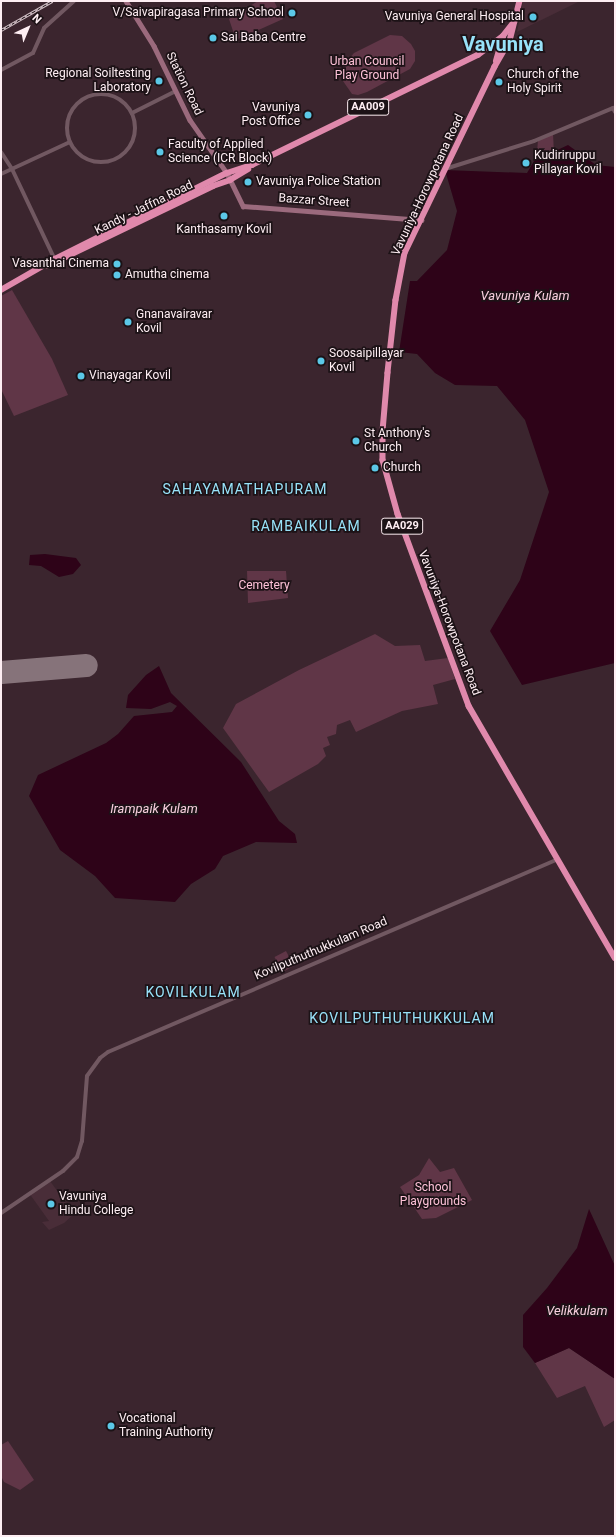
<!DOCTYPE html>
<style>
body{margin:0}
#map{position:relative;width:616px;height:1537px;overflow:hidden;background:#3b252e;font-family:Roboto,sans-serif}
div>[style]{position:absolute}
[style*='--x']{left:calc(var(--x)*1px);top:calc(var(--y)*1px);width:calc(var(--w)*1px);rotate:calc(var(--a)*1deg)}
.built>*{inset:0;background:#492d38}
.green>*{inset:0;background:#603647;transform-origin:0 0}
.water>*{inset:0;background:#2e0318}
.runway>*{height:23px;margin:-11.5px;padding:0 11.5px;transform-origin:11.5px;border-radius:11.5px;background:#86737a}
.tertiary>*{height:4px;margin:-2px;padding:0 2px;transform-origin:2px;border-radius:2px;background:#715861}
.tertiary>.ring{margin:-2px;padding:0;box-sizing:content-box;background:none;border:4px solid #715861;border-radius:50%}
.secondary>*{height:4.5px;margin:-2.25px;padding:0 2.25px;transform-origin:2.25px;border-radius:2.25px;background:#9b6a7d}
.trunk>*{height:5.5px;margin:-2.75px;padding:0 2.75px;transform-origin:2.75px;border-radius:2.75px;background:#e089ac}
.rail>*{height:2.5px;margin-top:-1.25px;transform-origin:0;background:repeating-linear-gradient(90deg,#1c1216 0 3px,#d2c1c7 0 6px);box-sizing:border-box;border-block:1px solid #d2c1c7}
.dots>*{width:11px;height:11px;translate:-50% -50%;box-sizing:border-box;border:2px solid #1c1216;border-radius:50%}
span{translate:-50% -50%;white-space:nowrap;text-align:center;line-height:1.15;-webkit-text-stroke:3.5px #1c1216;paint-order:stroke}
.shield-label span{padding:1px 3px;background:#1c1216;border:1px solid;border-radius:3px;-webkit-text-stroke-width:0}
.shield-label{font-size:11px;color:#feeef3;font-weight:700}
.poi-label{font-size:12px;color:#feeef3}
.right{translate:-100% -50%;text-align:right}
.left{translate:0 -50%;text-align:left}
.park-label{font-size:12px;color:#fec2d8}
.street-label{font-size:12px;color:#feeef3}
.water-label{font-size:13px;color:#f8cfde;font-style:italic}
.quarter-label{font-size:14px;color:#98e2f9;letter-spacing:1px}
.town-label{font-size:20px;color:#98e2f9;font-weight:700}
.frame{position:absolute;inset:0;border:2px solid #feeef3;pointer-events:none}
.north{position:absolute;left:8px;top:8px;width:40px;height:40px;-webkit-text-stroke:3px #1c1216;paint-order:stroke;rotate:44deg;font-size:11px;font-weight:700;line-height:16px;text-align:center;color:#feeef3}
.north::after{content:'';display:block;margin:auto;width:14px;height:18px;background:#feeef3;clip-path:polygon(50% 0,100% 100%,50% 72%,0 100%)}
</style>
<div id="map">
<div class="built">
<i style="clip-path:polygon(523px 1px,580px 1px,517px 32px)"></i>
<i style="clip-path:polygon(50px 1181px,74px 1214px,64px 1223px,49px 1230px,42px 1222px,49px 1221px,29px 1193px)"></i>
</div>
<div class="green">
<i style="clip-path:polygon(258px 1px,274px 1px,283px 19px,236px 40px,229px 19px)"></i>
<i style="clip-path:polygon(390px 35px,402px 36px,411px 44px,415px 51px,415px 61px,410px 69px,367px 92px,358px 95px,352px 94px,343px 81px,343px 66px,354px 53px)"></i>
<i style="clip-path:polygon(553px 134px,554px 153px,537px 153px,538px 140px)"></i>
<i style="clip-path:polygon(12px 290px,52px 359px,68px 395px,14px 416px,1px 389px,1px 296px)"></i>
<i style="clip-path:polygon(247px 571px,286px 571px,288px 598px,248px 603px)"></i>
<i style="clip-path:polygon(375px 634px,395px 646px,420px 645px,425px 661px,448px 658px,455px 679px,433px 685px,438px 704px,402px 711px,356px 732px,350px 720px,337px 725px,336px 734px,327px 737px,330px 745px,323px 748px,326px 756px,318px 764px,269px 792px,223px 728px,236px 704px,299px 670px)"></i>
<i style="left:286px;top:951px;width:17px;height:13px;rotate:62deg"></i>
<i style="clip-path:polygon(429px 1158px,440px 1172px,454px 1168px,472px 1200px,436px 1218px,422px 1219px,400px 1187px,419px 1175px)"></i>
<i style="clip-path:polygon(569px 1348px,615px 1379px,615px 1420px,604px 1427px,585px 1386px,557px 1398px,535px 1363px)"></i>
<i style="clip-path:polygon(8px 1441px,34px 1480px,20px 1490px,4px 1482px,1px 1476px,1px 1445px)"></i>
</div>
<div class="water">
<i style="clip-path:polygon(568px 145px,596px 165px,615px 167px,615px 663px,522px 685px,490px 631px,520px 580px,549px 492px,525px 420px,497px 386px,455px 385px,435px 373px,417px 354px,399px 352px,410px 281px,417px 281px,447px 250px,457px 211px,445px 170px,527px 173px,534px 161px)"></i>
<i style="clip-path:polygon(45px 554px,76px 558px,81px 565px,73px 574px,59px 577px,41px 566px,29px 565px,30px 555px)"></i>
<i style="clip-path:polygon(159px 666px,171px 693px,241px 762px,279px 821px,295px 834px,297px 843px,256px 842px,223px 856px,215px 869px,191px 884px,175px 902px,115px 898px,95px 876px,60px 850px,29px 796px,38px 775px,106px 743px,118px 734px,134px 716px,172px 712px,177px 706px,170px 702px,151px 709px,126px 708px,128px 695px,146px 675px)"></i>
<i style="clip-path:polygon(589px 1209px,615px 1266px,615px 1379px,569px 1348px,535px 1363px,523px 1347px,523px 1315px,547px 1288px,577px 1248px)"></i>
</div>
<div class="runway">
<i style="--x:1;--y:672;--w:85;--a:-4.7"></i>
</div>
<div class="tertiary">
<i style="--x:1;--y:70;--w:36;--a:-28"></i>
<i style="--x:33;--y:53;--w:27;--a:-66"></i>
<i style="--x:44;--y:28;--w:40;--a:-42"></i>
<i class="ring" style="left:67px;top:94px;width:64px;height:64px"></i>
<i style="--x:132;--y:113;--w:49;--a:-26.6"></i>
<i style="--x:1;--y:152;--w:20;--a:57"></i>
<i style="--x:12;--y:169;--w:101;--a:64.7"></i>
<i style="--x:448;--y:168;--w:90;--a:-17.4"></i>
<i style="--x:534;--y:141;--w:86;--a:-22.7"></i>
<i style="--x:613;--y:108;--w:4;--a:63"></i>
<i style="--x:1;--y:174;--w:76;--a:-24.9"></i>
<i style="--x:1;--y:1213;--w:75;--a:-34.1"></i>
<i style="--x:63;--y:1171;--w:20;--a:-45"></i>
<i style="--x:77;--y:1157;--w:17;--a:-73"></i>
<i style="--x:82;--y:1141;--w:65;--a:-85.6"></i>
<i style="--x:87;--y:1076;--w:22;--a:-54"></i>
<i style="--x:100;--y:1058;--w:10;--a:-37"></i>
<i style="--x:108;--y:1052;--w:488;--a:-23.2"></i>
</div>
<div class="secondary">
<i style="--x:126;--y:1;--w:53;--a:58.1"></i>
<i style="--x:154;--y:46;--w:82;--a:64.1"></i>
<i style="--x:190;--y:120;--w:65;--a:55.1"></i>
<i style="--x:227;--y:173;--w:37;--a:64"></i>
<i style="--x:243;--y:206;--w:179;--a:4.5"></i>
</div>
<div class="trunk">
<i style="--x:520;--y:1;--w:41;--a:104"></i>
<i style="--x:510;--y:41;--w:30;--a:120"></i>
<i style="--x:495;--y:67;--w:207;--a:115.8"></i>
<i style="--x:405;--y:253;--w:48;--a:100.8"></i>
<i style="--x:396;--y:300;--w:73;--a:96.3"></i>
<i style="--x:388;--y:373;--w:58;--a:94.9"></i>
<i style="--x:383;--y:431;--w:29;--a:90"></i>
<i style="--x:383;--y:460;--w:56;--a:74.5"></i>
<i style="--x:398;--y:514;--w:205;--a:69.7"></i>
<i style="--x:469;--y:706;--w:291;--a:59.9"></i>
<i style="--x:496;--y:61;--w:25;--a:-74"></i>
<i style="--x:47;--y:266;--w:184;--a:-25.7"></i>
<i style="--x:213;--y:186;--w:18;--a:-19"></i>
<i style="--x:230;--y:180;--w:21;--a:-31"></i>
<i style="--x:1;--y:290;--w:62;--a:-29.9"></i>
<i style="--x:55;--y:259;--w:192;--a:-26.6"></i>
<i style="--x:227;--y:173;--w:26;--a:-18"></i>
<i style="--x:252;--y:165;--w:251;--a:-26"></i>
<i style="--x:478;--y:55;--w:31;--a:-37"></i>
<i style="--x:503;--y:36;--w:18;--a:-52"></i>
</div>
<div class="rail">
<i style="--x:1;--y:30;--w:59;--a:-29.6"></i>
</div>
<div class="dots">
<i style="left:292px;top:13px;background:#5bc8e7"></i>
<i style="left:533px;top:17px;background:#5bc8e7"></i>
<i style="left:213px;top:38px;background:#5bc8e7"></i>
<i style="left:159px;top:81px;background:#5bc8e7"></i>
<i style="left:499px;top:82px;background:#5bc8e7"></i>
<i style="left:308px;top:115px;background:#5bc8e7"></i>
<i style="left:160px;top:152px;background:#5bc8e7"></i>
<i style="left:526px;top:163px;background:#5bc8e7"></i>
<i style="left:248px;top:182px;background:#5bc8e7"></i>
<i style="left:224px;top:216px;background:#5bc8e7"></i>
<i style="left:117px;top:264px;background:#5bc8e7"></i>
<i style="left:117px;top:275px;background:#5bc8e7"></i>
<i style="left:128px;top:322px;background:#5bc8e7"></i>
<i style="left:321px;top:361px;background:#5bc8e7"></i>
<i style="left:81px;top:376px;background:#5bc8e7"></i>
<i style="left:356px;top:441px;background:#5bc8e7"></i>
<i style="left:375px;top:468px;background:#5bc8e7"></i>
<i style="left:51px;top:1204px;background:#5bc8e7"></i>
<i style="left:111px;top:1426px;background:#5bc8e7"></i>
</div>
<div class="shield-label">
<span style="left:368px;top:107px">AA009</span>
<span style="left:402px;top:526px">AA029</span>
</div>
<div class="poi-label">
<span class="right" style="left:284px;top:13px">V/Saivapiragasa Primary School</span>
<span class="right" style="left:524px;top:17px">Vavuniya General Hospital</span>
<span class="left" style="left:221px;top:38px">Sai Baba Centre</span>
<span class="right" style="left:151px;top:81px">Regional Soiltesting<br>Laboratory</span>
<span class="left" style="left:507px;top:82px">Church of the<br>Holy Spirit</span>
<span class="right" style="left:300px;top:115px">Vavuniya<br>Post Office</span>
<span class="left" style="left:168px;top:152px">Faculty of Applied<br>Science (ICR Block)</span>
<span class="left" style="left:534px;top:163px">Kudiriruppu<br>Pillayar Kovil</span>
<span class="left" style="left:256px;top:182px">Vavuniya Police Station</span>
<span style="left:224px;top:230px">Kanthasamy Kovil</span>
<span class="right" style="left:109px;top:264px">Vasanthai Cinema</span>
<span class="left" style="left:125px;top:275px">Amutha cinema</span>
<span class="left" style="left:136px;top:322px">Gnanavairavar<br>Kovil</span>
<span class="left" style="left:329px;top:361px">Soosaipillayar<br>Kovil</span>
<span class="left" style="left:89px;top:376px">Vinayagar Kovil</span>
<span class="left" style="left:364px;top:441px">St Anthony's<br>Church</span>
<span class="left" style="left:383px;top:468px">Church</span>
<span class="left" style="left:59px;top:1204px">Vavuniya<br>Hindu College</span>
<span class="left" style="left:119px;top:1426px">Vocational<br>Training Authority</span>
</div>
<div class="park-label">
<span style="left:367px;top:69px">Urban Council<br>Play Ground</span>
<span style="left:264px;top:586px">Cemetery</span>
<span style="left:433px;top:1195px">School<br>Playgrounds</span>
</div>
<div class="street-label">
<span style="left:184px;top:84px;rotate:64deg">Station Road</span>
<span style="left:428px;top:185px;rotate:-65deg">Vavuniya-Horowpotana Road</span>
<span style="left:314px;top:201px;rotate:4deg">Bazzar Street</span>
<span style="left:144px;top:208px;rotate:-26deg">Kandy - Jaffna Road</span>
<span style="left:449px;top:623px;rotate:69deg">Vavuniya-Horowpotana Road</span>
<span style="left:321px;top:949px;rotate:-23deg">Kovilputhuthukkulam Road</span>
</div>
<div class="water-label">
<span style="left:525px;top:296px">Vavuniya Kulam</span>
<span style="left:154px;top:809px">Irampaik Kulam</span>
<span style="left:577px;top:1311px">Velikkulam</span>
</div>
<div class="quarter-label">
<span style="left:245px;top:489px">SAHAYAMATHAPURAM</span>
<span style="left:306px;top:526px">RAMBAIKULAM</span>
<span style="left:193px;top:992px">KOVILKULAM</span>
<span style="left:402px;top:1018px">KOVILPUTHUTHUKKULAM</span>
</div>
<div class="town-label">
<span style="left:503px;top:44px">Vavuniya</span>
</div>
<div class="frame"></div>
<div class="north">N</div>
</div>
